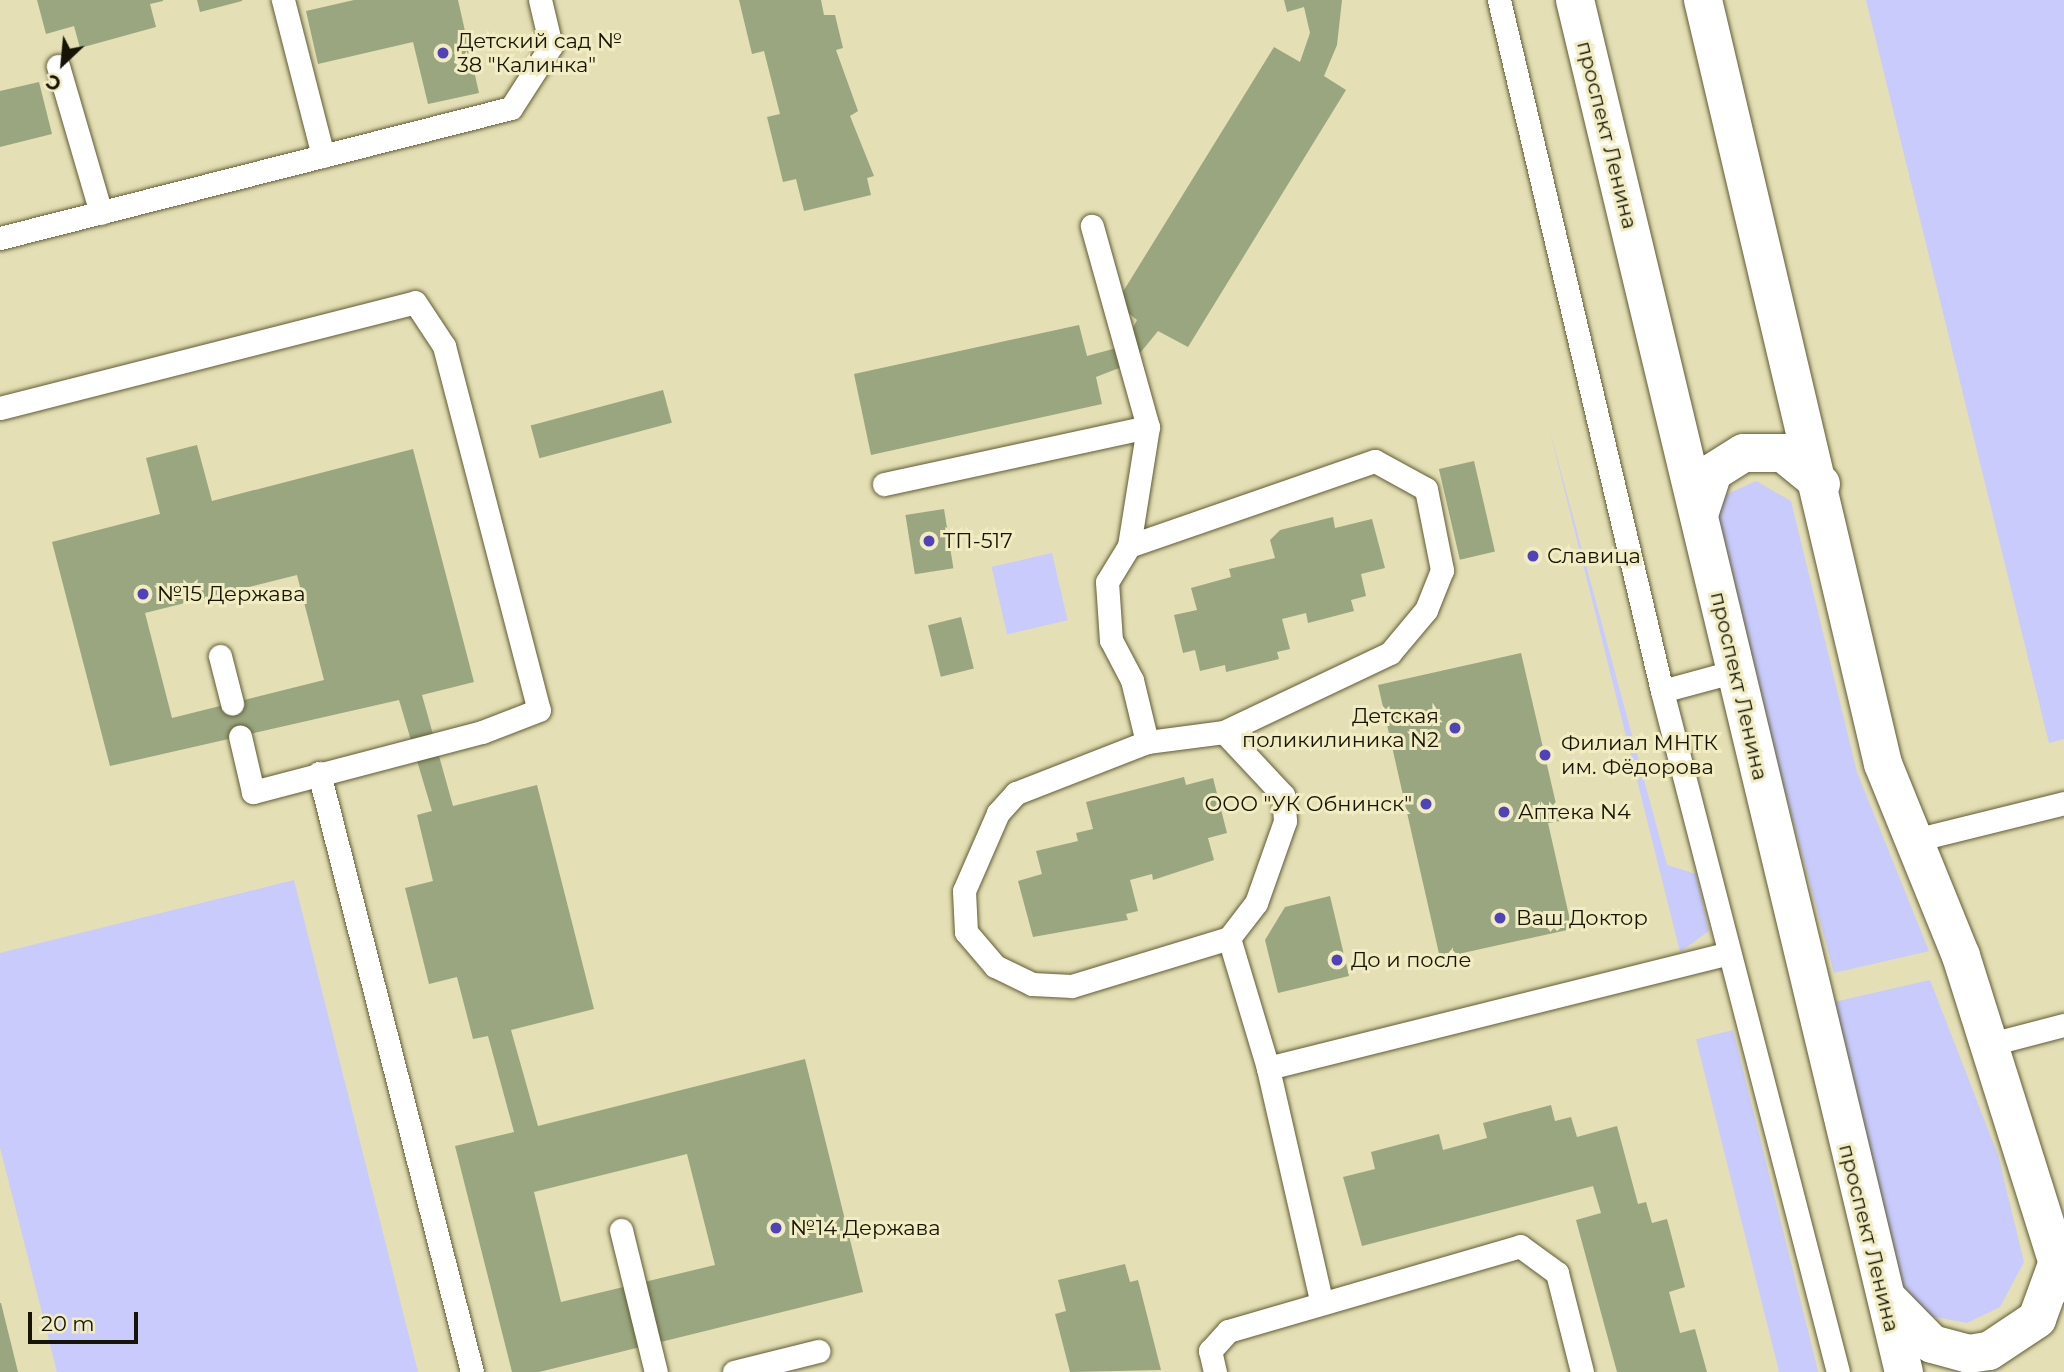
<!DOCTYPE html>
<meta charset="utf-8">
<style>
body{margin:0}
#map{position:relative;width:2064px;height:1372px;overflow:hidden;background:#e4dfb4;font-family:Montserrat,sans-serif}
div>[style]{position:absolute}
[style*='--x']{left:calc(var(--x)*1px);top:calc(var(--y)*1px);width:calc(var(--w)*1px);rotate:calc(var(--a)*1deg)}
.green>*{inset:0;background:#c8cbfb;transform-origin:0 0}
.building>*{inset:0;background:#99a67f;transform-origin:0 0}
.roads{filter:drop-shadow(0 0 2px #615c36) drop-shadow(0 0 2px #615c36)}
.service>*{height:23px;margin:-11.5px;padding:0 11.5px;transform-origin:11.5px;border-radius:11.5px;background:#fff}
.secondary>*{height:38px;margin:-19px;padding:0 19px;transform-origin:19px;border-radius:19px;background:#fff}
.dots>*{width:19px;height:19px;translate:-50% -50%;box-sizing:border-box;border:4px solid #f1ecc1;border-radius:50%}
span{translate:-50% -50%;white-space:nowrap;text-align:center;line-height:1.15;-webkit-text-stroke:6px #f1ecc1;paint-order:stroke}
.poi-label{font-size:21px;color:#161405}
.left{translate:0 -50%;text-align:left}
.right{translate:-100% -50%;text-align:right}
.street-label{font-size:21px;color:#161405}
.north{position:absolute;left:28px;top:28px;width:70px;height:70px;-webkit-text-stroke:5px #f1ecc1;paint-order:stroke;rotate:206deg;font-size:19px;font-weight:700;line-height:28px;text-align:center;color:#161405}
.north::after{content:'';display:block;margin:auto;width:24px;height:32px;background:#161405;clip-path:polygon(50% 0,100% 100%,50% 72%,0 100%)}
.scale{position:absolute;left:28px;top:1312px;width:110px;height:32px;box-sizing:border-box;border:4px solid #161405;border-top:0;padding-left:9px;font-size:21px;line-height:24px;white-space:nowrap;color:#161405;-webkit-text-stroke:5px #f1ecc1;paint-order:stroke}
</style>
<div id="map">
<div class="green">
<i style="clip-path:polygon(1866px 0,2064px 0,2064px 739px,2049px 743px)"></i>
<i style="clip-path:polygon(1548px 424px,1667px 865px,1696px 874px,1709px 931px,1680px 952px)"></i>
<i style="clip-path:polygon(1756px 481px,1791px 501px,1857px 772px,1929px 951px,1834px 973px,1712px 520px,1721px 497px)"></i>
<i style="left:1052px;top:553px;width:69px;height:62px;rotate:77deg"></i>
<i style="clip-path:polygon(294px 880px,418px 1372px,57px 1372px,0 1147px,0 953px)"></i>
<i style="clip-path:polygon(1930px 980px,1998px 1155px,2024px 1262px,2000px 1307px,1967px 1323px,1930px 1316px,1901px 1289px,1834px 1002px)"></i>
<i style="left:1733px;top:1030px;width:353px;height:38px;rotate:76deg"></i>
</div>
<div class="building">
<i style="clip-path:polygon(37px 0,163px 0,163px 1px,150px 4px,156px 27px,80px 48px,74px 26px,46px 34px)"></i>
<i style="clip-path:polygon(197px 0,242px 0,242px 1px,200px 12px)"></i>
<i style="clip-path:polygon(354px 0,458px 0,479px 93px,428px 104px,413px 42px,318px 64px,306px 11px)"></i>
<i style="clip-path:polygon(739px 0,821px 0,824px 15px,835px 15px,843px 48px,836px 50px,858px 111px,850px 116px,874px 176px,867px 178px,871px 195px,804px 211px,796px 179px,783px 182px,767px 117px,780px 114px,764px 51px,752px 54px)"></i>
<i style="clip-path:polygon(1284px 0,1342px 0,1337px 45px,1324px 76px,1346px 90px,1188px 347px,1158px 331px,1132px 363px,1096px 377px,1102px 404px,871px 455px,854px 374px,1079px 325px,1087px 356px,1124px 346px,1137px 320px,1116px 303px,1274px 47px,1300px 62px,1310px 33px,1304px 7px,1287px 12px)"></i>
<i style="clip-path:polygon(39px 82px,52px 134px,0 147px,0 91px)"></i>
<i style="left:663px;top:390px;width:34px;height:137px;rotate:75deg"></i>
<i style="clip-path:polygon(evenodd,197px 445px,212px 501px,413px 449px,474px 682px,422px 695px,453px 806px,537px 785px,594px 1009px,511px 1030px,538px 1126px,805px 1059px,863px 1292px,539px 1372px,512px 1372px,455px 1146px,514px 1132px,488px 1036px,473px 1039px,457px 977px,429px 984px,405px 888px,433px 881px,417px 815px,432px 811px,399px 700px,110px 766px,52px 542px,160px 514px,146px 458px,197px 445px,297px 575px,324px 680px,172px 718px,145px 613px,297px 575px,197px 445px,687px 1154px,715px 1265px,561px 1302px,534px 1192px,687px 1154px)"></i>
<i style="left:1474px;top:461px;width:93px;height:36px;rotate:77deg"></i>
<i style="left:944px;top:509px;width:60px;height:39px;rotate:81deg"></i>
<i style="clip-path:polygon(1333px 517px,1335px 528px,1372px 519px,1385px 568px,1361px 574px,1366px 596px,1351px 600px,1354px 611px,1308px 623px,1306px 613px,1282px 619px,1290px 649px,1277px 652px,1279px 659px,1226px 672px,1225px 665px,1200px 671px,1195px 650px,1183px 653px,1174px 615px,1197px 610px,1191px 588px,1231px 577px,1229px 569px,1275px 558px,1270px 540px,1280px 530px)"></i>
<i style="left:961px;top:617px;width:53px;height:34px;rotate:76deg"></i>
<i style="clip-path:polygon(1521px 653px,1560px 821px,1548px 823px,1572px 929px,1440px 958px,1378px 685px)"></i>
<i style="clip-path:polygon(1184px 777px,1186px 785px,1213px 778px,1227px 833px,1208px 838px,1214px 860px,1153px 880px,1152px 874px,1130px 880px,1138px 911px,1126px 914px,1128px 920px,1033px 937px,1018px 881px,1042px 874px,1036px 851px,1078px 841px,1076px 833px,1093px 829px,1086px 802px)"></i>
<i style="clip-path:polygon(1330px 896px,1349px 976px,1278px 993px,1265px 940px,1285px 907px)"></i>
<i style="clip-path:polygon(1551px 1105px,1555px 1121px,1571px 1117px,1577px 1137px,1617px 1126px,1638px 1204px,1646px 1202px,1652px 1223px,1667px 1219px,1685px 1287px,1669px 1292px,1680px 1333px,1695px 1329px,1707px 1372px,1617px 1372px,1576px 1220px,1601px 1213px,1593px 1186px,1362px 1246px,1343px 1177px,1375px 1169px,1371px 1152px,1439px 1134px,1443px 1150px,1487px 1138px,1483px 1123px)"></i>
<i style="clip-path:polygon(1125px 1264px,1130px 1282px,1138px 1280px,1161px 1370px,1070px 1372px,1055px 1314px,1066px 1311px,1058px 1280px)"></i>
<i style="clip-path:polygon(0 1303px,1px 1303px,18px 1372px,0 1372px)"></i>
</div>
<div class="roads">
<div class="service">
<i style="--x:283;--y:0;--w:161;--a:75.6"></i>
<i style="--x:1499;--y:0;--w:710;--a:76.73"></i>
<i style="--x:1662;--y:691;--w:703;--a:75.51"></i>
<i style="--x:58;--y:66;--w:153;--a:73.7"></i>
<i style="--x:0;--y:238;--w:527;--a:-14.27"></i>
<i style="--x:511;--y:108;--w:74;--a:-57.2"></i>
<i style="--x:551;--y:46;--w:47;--a:-103.4"></i>
<i style="--x:0;--y:408;--w:428;--a:-14.3"></i>
<i style="--x:415;--y:302;--w:53;--a:56.6"></i>
<i style="--x:444;--y:346;--w:376;--a:75.4"></i>
<i style="--x:539;--y:710;--w:61;--a:158.9"></i>
<i style="--x:482;--y:732;--w:237;--a:165.3"></i>
<i style="--x:253;--y:792;--w:57;--a:-103.1"></i>
<i style="--x:1148;--y:427;--w:121;--a:99.1"></i>
<i style="--x:1129;--y:546;--w:260;--a:-19.1"></i>
<i style="--x:1375;--y:461;--w:58;--a:28.8"></i>
<i style="--x:1426;--y:489;--w:83;--a:78.8"></i>
<i style="--x:1442;--y:570;--w:43;--a:111.8"></i>
<i style="--x:1426;--y:610;--w:56;--a:129.9"></i>
<i style="--x:1390;--y:653;--w:184;--a:154.6"></i>
<i style="--x:884;--y:484;--w:270;--a:-12.2"></i>
<i style="--x:1148;--y:427;--w:209;--a:-105.6"></i>
<i style="--x:1129;--y:546;--w:42;--a:121.4"></i>
<i style="--x:1107;--y:582;--w:58;--a:86.1"></i>
<i style="--x:1111;--y:640;--w:45;--a:62.3"></i>
<i style="--x:1132;--y:680;--w:64;--a:76.4"></i>
<i style="--x:220;--y:656;--w:49;--a:75.7"></i>
<i style="--x:1662;--y:691;--w:77;--a:-15.1"></i>
<i style="--x:319;--y:773;--w:618;--a:75.67"></i>
<i style="--x:1915;--y:840;--w:154;--a:-13.9"></i>
<i style="--x:1229;--y:938;--w:44;--a:-52.4"></i>
<i style="--x:1256;--y:903;--w:87;--a:-70.5"></i>
<i style="--x:1285;--y:821;--w:26;--a:-94"></i>
<i style="--x:1283;--y:795;--w:86;--a:-133.1"></i>
<i style="--x:1224;--y:732;--w:78;--a:172.6"></i>
<i style="--x:1147;--y:742;--w:141;--a:158.7"></i>
<i style="--x:1016;--y:793;--w:27;--a:132"></i>
<i style="--x:998;--y:813;--w:85;--a:113.6"></i>
<i style="--x:964;--y:891;--w:41;--a:87.2"></i>
<i style="--x:966;--y:932;--w:45;--a:49.5"></i>
<i style="--x:995;--y:966;--w:41;--a:25.9"></i>
<i style="--x:1032;--y:984;--w:40;--a:2.9"></i>
<i style="--x:1072;--y:986;--w:164;--a:-17"></i>
<i style="--x:1229;--y:938;--w:136;--a:73.3"></i>
<i style="--x:1987;--y:1045;--w:80;--a:-14.6"></i>
<i style="--x:621;--y:1230;--w:146;--a:76.2"></i>
<i style="--x:1321;--y:1300;--w:238;--a:-102.9"></i>
<i style="--x:1268;--y:1068;--w:475;--a:-14"></i>
<i style="--x:734;--y:1372;--w:87;--a:-14"></i>
<i style="--x:1215;--y:1372;--w:22;--a:-103"></i>
<i style="--x:1210;--y:1351;--w:27;--a:-48"></i>
<i style="--x:1228;--y:1331;--w:304;--a:-16.2"></i>
<i style="--x:1520;--y:1246;--w:46;--a:36.1"></i>
<i style="--x:1557;--y:1273;--w:102;--a:75.8"></i>
</div>
<div class="secondary">
<i style="--x:1575;--y:0;--w:1411;--a:76.52"></i>
<i style="--x:1703;--y:0;--w:785;--a:76.74"></i>
<i style="--x:1883;--y:764;--w:207;--a:67.9"></i>
<i style="--x:1961;--y:956;--w:343;--a:72.5"></i>
<i style="--x:1699;--y:515;--w:45;--a:-72"></i>
<i style="--x:1713;--y:472;--w:36;--a:-32"></i>
<i style="--x:1744;--y:453;--w:39;--a:0"></i>
<i style="--x:1783;--y:453;--w:49;--a:39.2"></i>
<i style="--x:1887;--y:1298;--w:64;--a:45.6"></i>
<i style="--x:1932;--y:1344;--w:38;--a:15"></i>
<i style="--x:1969;--y:1354;--w:20;--a:-9"></i>
<i style="--x:1989;--y:1351;--w:58;--a:-33.7"></i>
<i style="--x:2037;--y:1319;--w:64;--a:-69.9"></i>
</div>
</div>
<div class="dots">
<i style="left:443px;top:53px;background:#5042ba"></i>
<i style="left:929px;top:541px;background:#5042ba"></i>
<i style="left:1533px;top:556px;background:#5042ba"></i>
<i style="left:143px;top:594px;background:#5042ba"></i>
<i style="left:1455px;top:728px;background:#5042ba"></i>
<i style="left:1545px;top:755px;background:#5042ba"></i>
<i style="left:1426px;top:804px;background:#5042ba"></i>
<i style="left:1504px;top:812px;background:#5042ba"></i>
<i style="left:1500px;top:918px;background:#5042ba"></i>
<i style="left:1337px;top:960px;background:#5042ba"></i>
<i style="left:776px;top:1228px;background:#5042ba"></i>
</div>
<div class="poi-label">
<span class="left" style="left:457px;top:53px">Детский сад №<br>38 "Калинка"</span>
<span class="left" style="left:943px;top:541px">ТП-517</span>
<span class="left" style="left:1547px;top:556px">Славица</span>
<span class="left" style="left:157px;top:594px">№15 Держава</span>
<span class="right" style="left:1439px;top:728px">Детская<br>поликилиника N2</span>
<span class="left" style="left:1561px;top:755px">Филиал МНТК<br>им. Фёдорова</span>
<span class="right" style="left:1412px;top:804px">ООО "УК Обнинск"</span>
<span class="left" style="left:1518px;top:812px">Аптека N4</span>
<span class="left" style="left:1516px;top:918px">Ваш Доктор</span>
<span class="left" style="left:1351px;top:960px">До и после</span>
<span class="left" style="left:790px;top:1228px">№14 Держава</span>
</div>
<div class="street-label">
<span style="left:1607px;top:135px;rotate:76deg">проспект Ленина</span>
<span style="left:1739px;top:686px;rotate:77deg">проспект Ленина</span>
<span style="left:1869px;top:1238px;rotate:76deg">проспект Ленина</span>
</div>
<div class="north">С</div>
<div class="scale">20 m</div>
</div>
